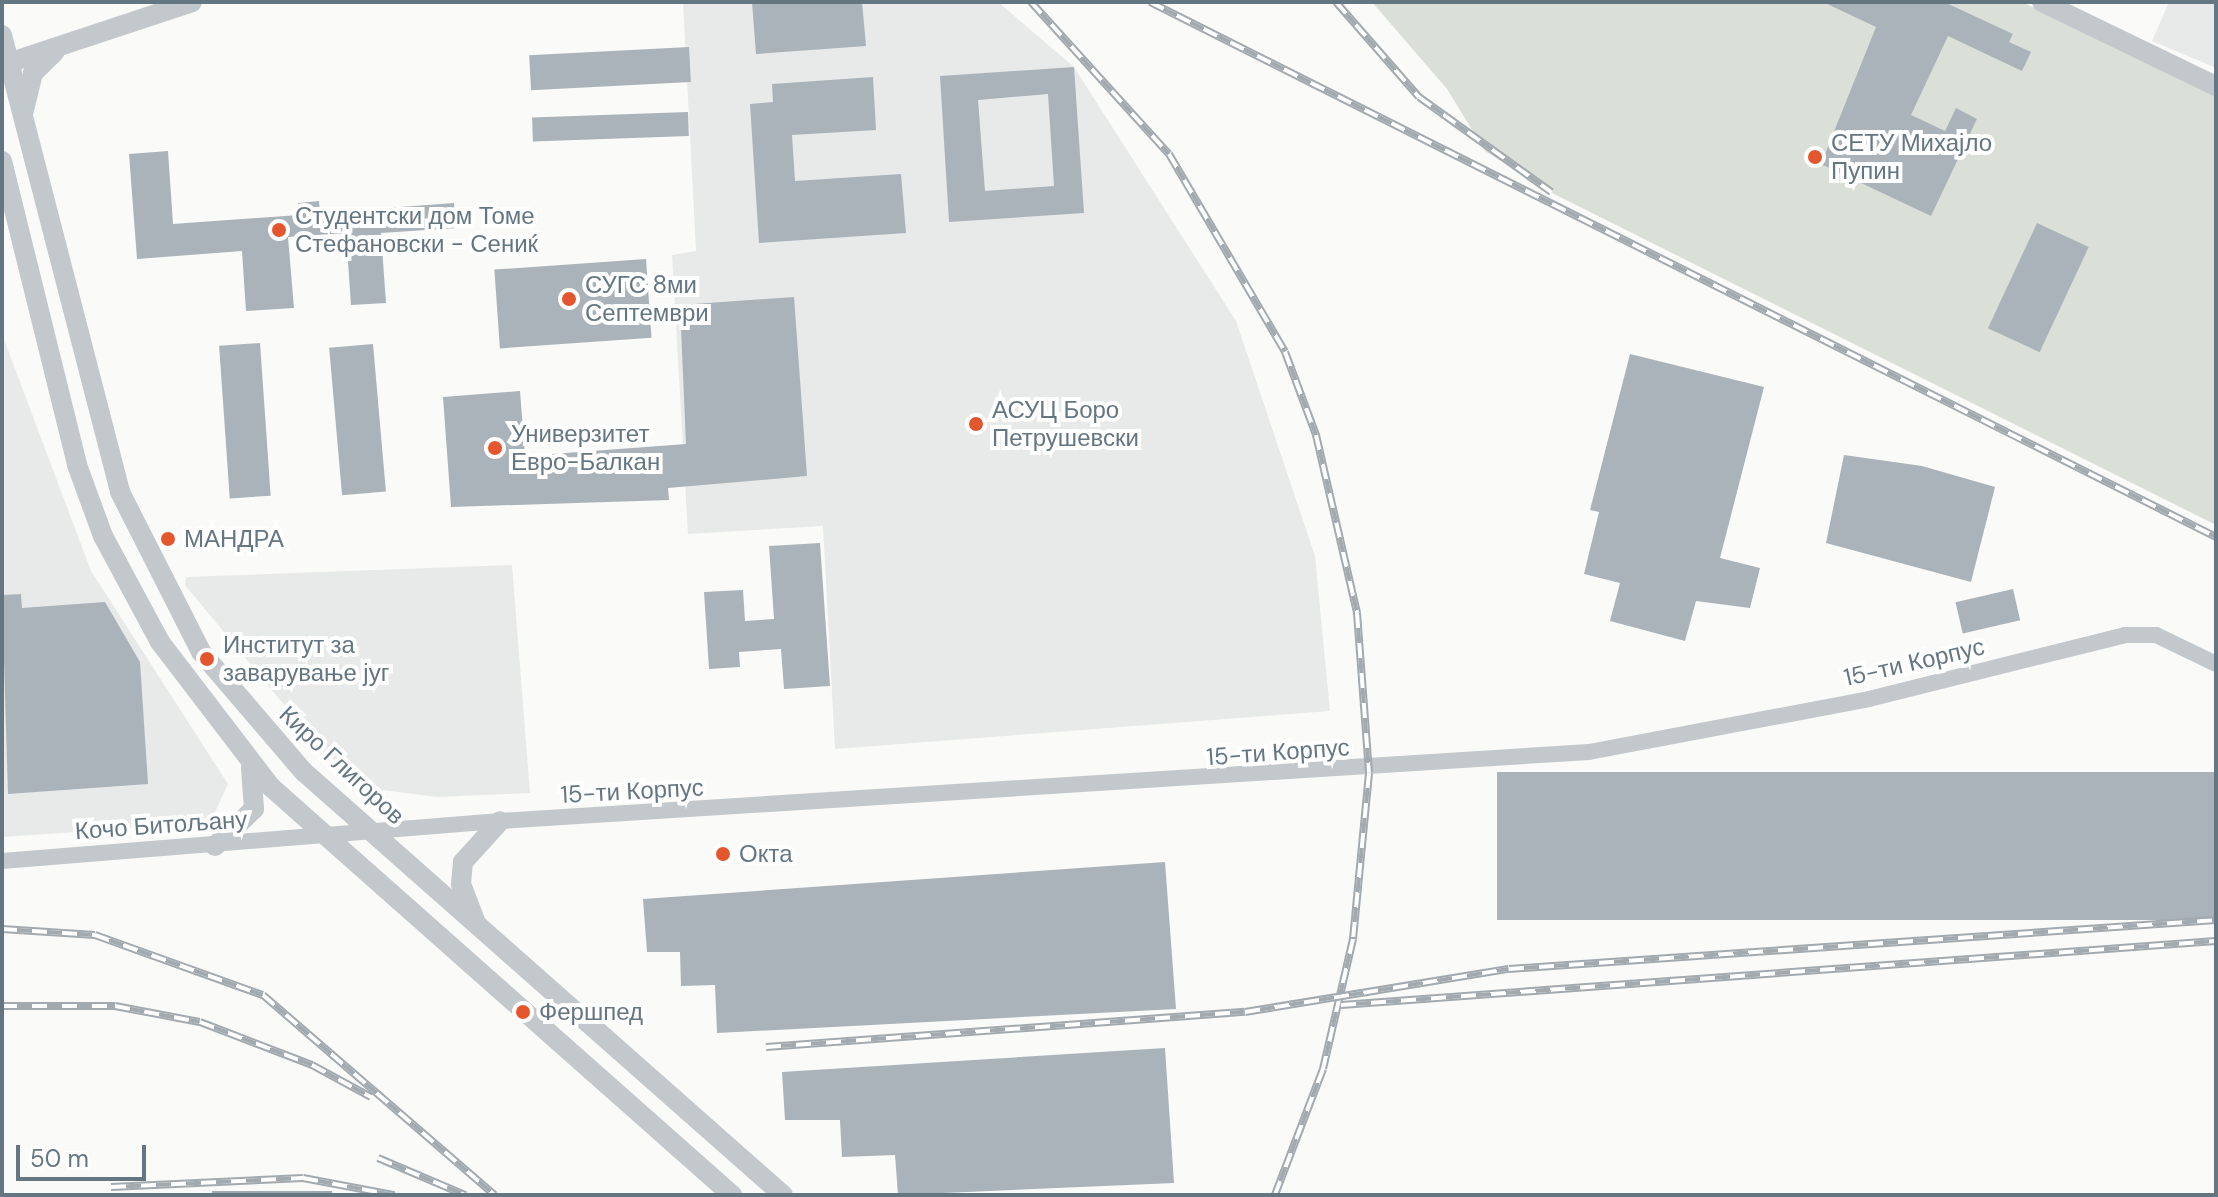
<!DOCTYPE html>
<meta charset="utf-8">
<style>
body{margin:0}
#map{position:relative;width:2218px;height:1197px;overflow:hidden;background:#fafaf8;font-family:"DM Sans",sans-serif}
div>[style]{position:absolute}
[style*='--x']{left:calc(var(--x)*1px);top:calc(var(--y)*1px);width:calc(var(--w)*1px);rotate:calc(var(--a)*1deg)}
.built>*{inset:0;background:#e8e9e9}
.green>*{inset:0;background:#dadfd7}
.building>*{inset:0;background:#aab3b9;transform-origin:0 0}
.minor>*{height:16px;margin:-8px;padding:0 8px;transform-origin:8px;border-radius:8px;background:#c3c8cc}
.tertiary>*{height:20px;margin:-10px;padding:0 10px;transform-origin:10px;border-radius:10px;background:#c3c8cc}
.rail>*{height:8px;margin-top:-4px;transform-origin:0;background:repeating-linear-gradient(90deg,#fff 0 15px,#a2aab0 0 30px);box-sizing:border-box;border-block:2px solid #a2aab0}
.dots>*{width:22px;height:22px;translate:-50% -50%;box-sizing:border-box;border:4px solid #fff;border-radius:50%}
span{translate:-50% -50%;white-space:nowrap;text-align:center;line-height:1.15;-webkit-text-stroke:8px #fff;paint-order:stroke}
.poi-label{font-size:24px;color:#657683}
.left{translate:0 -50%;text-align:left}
.street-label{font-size:24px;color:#657683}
.frame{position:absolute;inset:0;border:4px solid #657683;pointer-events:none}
.scale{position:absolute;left:16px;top:1145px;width:130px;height:36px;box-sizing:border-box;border:4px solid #657683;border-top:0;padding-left:10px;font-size:24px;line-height:28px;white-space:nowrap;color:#657683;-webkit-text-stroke:6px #fff;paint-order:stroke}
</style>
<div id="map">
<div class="built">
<i style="clip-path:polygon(683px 2px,998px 2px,1074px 67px,1236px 321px,1315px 556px,1330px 711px,835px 749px,823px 526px,688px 534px,672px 255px,696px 251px)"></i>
<i style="clip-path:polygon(2169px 2px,2216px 2px,2216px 68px,2152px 41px)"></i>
<i style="clip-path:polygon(2px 334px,91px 571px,228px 784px,210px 823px,2px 837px)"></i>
<i style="clip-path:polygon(512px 565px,530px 793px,437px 797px,367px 788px,338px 770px,185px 585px,186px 577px)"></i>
</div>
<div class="green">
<i style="clip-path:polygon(1372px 2px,2022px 2px,2216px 93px,2216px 525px,1554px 194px,1485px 151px,1447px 89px)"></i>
</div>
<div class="building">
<i style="clip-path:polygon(752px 2px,862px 2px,866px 46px,756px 54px)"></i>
<i style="clip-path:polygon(1823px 2px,1944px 2px,2013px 34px,2009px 42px,2031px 52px,2022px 71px,1948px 36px,1911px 115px,1945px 131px,1956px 108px,1977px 119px,1931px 216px,1821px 164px,1876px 27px)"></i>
<i style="left:689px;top:47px;width:35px;height:160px;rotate:87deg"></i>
<i style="clip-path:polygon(evenodd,1074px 67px,1084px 213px,949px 222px,940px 76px,1074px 67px,1048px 94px,1054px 186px,985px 191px,978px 100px,1048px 94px)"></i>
<i style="clip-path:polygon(873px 77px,876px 130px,792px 135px,795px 181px,901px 174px,906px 233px,759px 243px,750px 104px,773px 102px,772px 84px)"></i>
<i style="left:688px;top:112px;width:24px;height:156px;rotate:88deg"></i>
<i style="clip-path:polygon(168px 151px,173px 224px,299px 215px,298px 203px,319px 201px,320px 213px,454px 203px,456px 228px,381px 233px,386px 303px,351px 305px,346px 233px,288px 237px,294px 308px,246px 311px,242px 251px,137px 259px,129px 154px)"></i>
<i style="left:2037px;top:223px;width:57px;height:116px;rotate:25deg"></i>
<i style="left:646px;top:259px;width:79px;height:152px;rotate:86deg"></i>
<i style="clip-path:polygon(794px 297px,807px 476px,668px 488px,669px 500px,451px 507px,443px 397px,520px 391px,525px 456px,686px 444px,680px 305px)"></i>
<i style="left:260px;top:343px;width:153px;height:41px;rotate:86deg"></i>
<i style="left:373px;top:344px;width:148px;height:44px;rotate:85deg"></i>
<i style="clip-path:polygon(1630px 354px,1764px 387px,1720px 558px,1760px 568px,1750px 608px,1696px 601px,1685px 641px,1610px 621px,1620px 583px,1584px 574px,1599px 512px,1590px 510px)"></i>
<i style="clip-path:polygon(1844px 455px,1922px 466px,1995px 487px,1971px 582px,1826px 543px)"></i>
<i style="clip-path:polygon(820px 543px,830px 686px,784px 689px,781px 649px,739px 652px,740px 667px,709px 669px,704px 592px,743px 590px,745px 621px,774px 619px,769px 546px)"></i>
<i style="left:2013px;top:589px;width:32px;height:59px;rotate:77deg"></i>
<i style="clip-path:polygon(21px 594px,22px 608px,105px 602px,140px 662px,148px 784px,8px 794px,2px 595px)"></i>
<i style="left:2216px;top:772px;width:148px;height:719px;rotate:90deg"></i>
<i style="clip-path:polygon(1165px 862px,1176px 1009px,717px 1033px,715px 985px,681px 986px,680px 952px,647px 952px,643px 899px)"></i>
<i style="clip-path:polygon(1165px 1048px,1174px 1183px,898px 1195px,895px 1155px,842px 1157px,840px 1120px,785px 1120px,782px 1072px)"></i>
</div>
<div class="minor">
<i style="--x:2;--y:861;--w:500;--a:-4.6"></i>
<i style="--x:500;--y:821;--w:1091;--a:-3.63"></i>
<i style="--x:1589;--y:752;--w:285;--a:-10.7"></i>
<i style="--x:1869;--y:699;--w:264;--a:-14"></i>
<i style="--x:2125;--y:635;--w:31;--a:0"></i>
<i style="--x:2156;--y:635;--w:67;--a:25.8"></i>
</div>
<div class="tertiary">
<i style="--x:2042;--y:2;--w:193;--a:25.8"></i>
<i style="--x:2;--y:35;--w:472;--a:75.5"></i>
<i style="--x:120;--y:492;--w:179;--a:63.1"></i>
<i style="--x:201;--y:652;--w:158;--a:49.4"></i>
<i style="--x:304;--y:772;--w:639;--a:41.45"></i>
<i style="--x:2;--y:65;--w:200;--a:-18.3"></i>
<i style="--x:23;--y:114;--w:42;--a:-76.3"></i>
<i style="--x:33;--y:73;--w:30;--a:-44"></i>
<i style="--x:2;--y:161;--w:313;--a:76.1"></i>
<i style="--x:77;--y:465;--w:76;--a:69.9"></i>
<i style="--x:103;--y:536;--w:120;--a:61.7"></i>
<i style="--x:160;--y:642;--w:183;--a:52.6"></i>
<i style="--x:271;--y:787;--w:616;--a:41.51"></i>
<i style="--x:215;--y:846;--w:54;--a:-43.5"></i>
<i style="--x:254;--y:809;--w:41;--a:-94.2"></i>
<i style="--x:476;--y:923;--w:42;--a:-111"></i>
<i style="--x:461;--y:884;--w:22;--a:-85"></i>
<i style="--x:463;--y:862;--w:55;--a:-47.9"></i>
</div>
<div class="rail">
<i style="--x:1031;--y:2;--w:205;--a:47.8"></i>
<i style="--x:1169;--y:154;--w:229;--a:59.6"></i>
<i style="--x:1285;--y:352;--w:89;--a:69.5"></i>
<i style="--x:1316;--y:435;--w:183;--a:77"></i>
<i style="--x:1357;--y:613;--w:160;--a:85.7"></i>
<i style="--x:1369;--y:773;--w:167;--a:95.5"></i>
<i style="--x:1353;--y:939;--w:133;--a:103"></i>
<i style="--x:1323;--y:1069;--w:135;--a:110.9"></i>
<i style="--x:1150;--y:2;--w:1193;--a:26.65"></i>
<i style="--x:1336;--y:2;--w:126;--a:48.9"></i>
<i style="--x:1419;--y:97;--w:163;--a:35.7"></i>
<i style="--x:2;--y:929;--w:93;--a:3.7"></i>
<i style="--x:95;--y:935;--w:178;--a:19.7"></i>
<i style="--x:263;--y:995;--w:306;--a:40.8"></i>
<i style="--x:1341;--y:1005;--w:877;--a:-4.18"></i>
<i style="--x:2;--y:1006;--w:113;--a:0"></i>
<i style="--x:115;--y:1006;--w:86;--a:10.7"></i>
<i style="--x:200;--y:1022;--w:120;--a:21"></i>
<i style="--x:312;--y:1065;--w:67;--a:28.5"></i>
<i style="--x:766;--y:1047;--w:480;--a:-4.2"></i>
<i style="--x:1245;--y:1012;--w:267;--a:-9.3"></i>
<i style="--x:1509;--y:969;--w:709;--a:-3.96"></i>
<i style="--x:378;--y:1158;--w:95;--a:23"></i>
<i style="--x:111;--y:1187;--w:192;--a:-2.7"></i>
<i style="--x:303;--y:1178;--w:93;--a:10.6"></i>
<i style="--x:212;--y:1195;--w:120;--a:0"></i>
</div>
<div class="dots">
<i style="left:1815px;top:157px;background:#e4572e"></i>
<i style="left:279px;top:230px;background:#e4572e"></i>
<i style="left:569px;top:299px;background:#e4572e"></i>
<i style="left:976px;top:424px;background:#e4572e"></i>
<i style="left:495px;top:448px;background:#e4572e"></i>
<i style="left:168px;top:539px;background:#e4572e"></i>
<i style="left:207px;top:659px;background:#e4572e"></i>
<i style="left:723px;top:854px;background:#e4572e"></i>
<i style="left:523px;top:1012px;background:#e4572e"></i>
</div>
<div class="poi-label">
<span class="left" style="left:1831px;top:157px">СЕТУ Михајло<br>Пупин</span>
<span class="left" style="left:295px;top:230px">Студентски дом Томе<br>Стефановски - Сениќ</span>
<span class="left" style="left:585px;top:299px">СУГС 8ми<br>Септември</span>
<span class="left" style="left:992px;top:424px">АСУЦ Боро<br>Петрушевски</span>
<span class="left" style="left:511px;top:448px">Универзитет<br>Евро-Балкан</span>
<span class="left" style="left:184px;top:539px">МАНДРА</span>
<span class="left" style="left:223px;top:659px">Институт за<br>заварување југ</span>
<span class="left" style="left:739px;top:854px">Окта</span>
<span class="left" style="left:539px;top:1012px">Фершпед</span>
</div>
<div class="street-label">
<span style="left:1914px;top:662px;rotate:-13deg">15-ти Корпус</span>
<span style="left:1278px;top:752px;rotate:-4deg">15-ти Корпус</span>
<span style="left:342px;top:765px;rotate:43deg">Киро Глигоров</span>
<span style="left:632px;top:791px;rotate:-3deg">15-ти Корпус</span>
<span style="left:161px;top:825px;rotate:-4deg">Кочо Битољану</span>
</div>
<div class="frame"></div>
<div class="scale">50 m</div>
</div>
